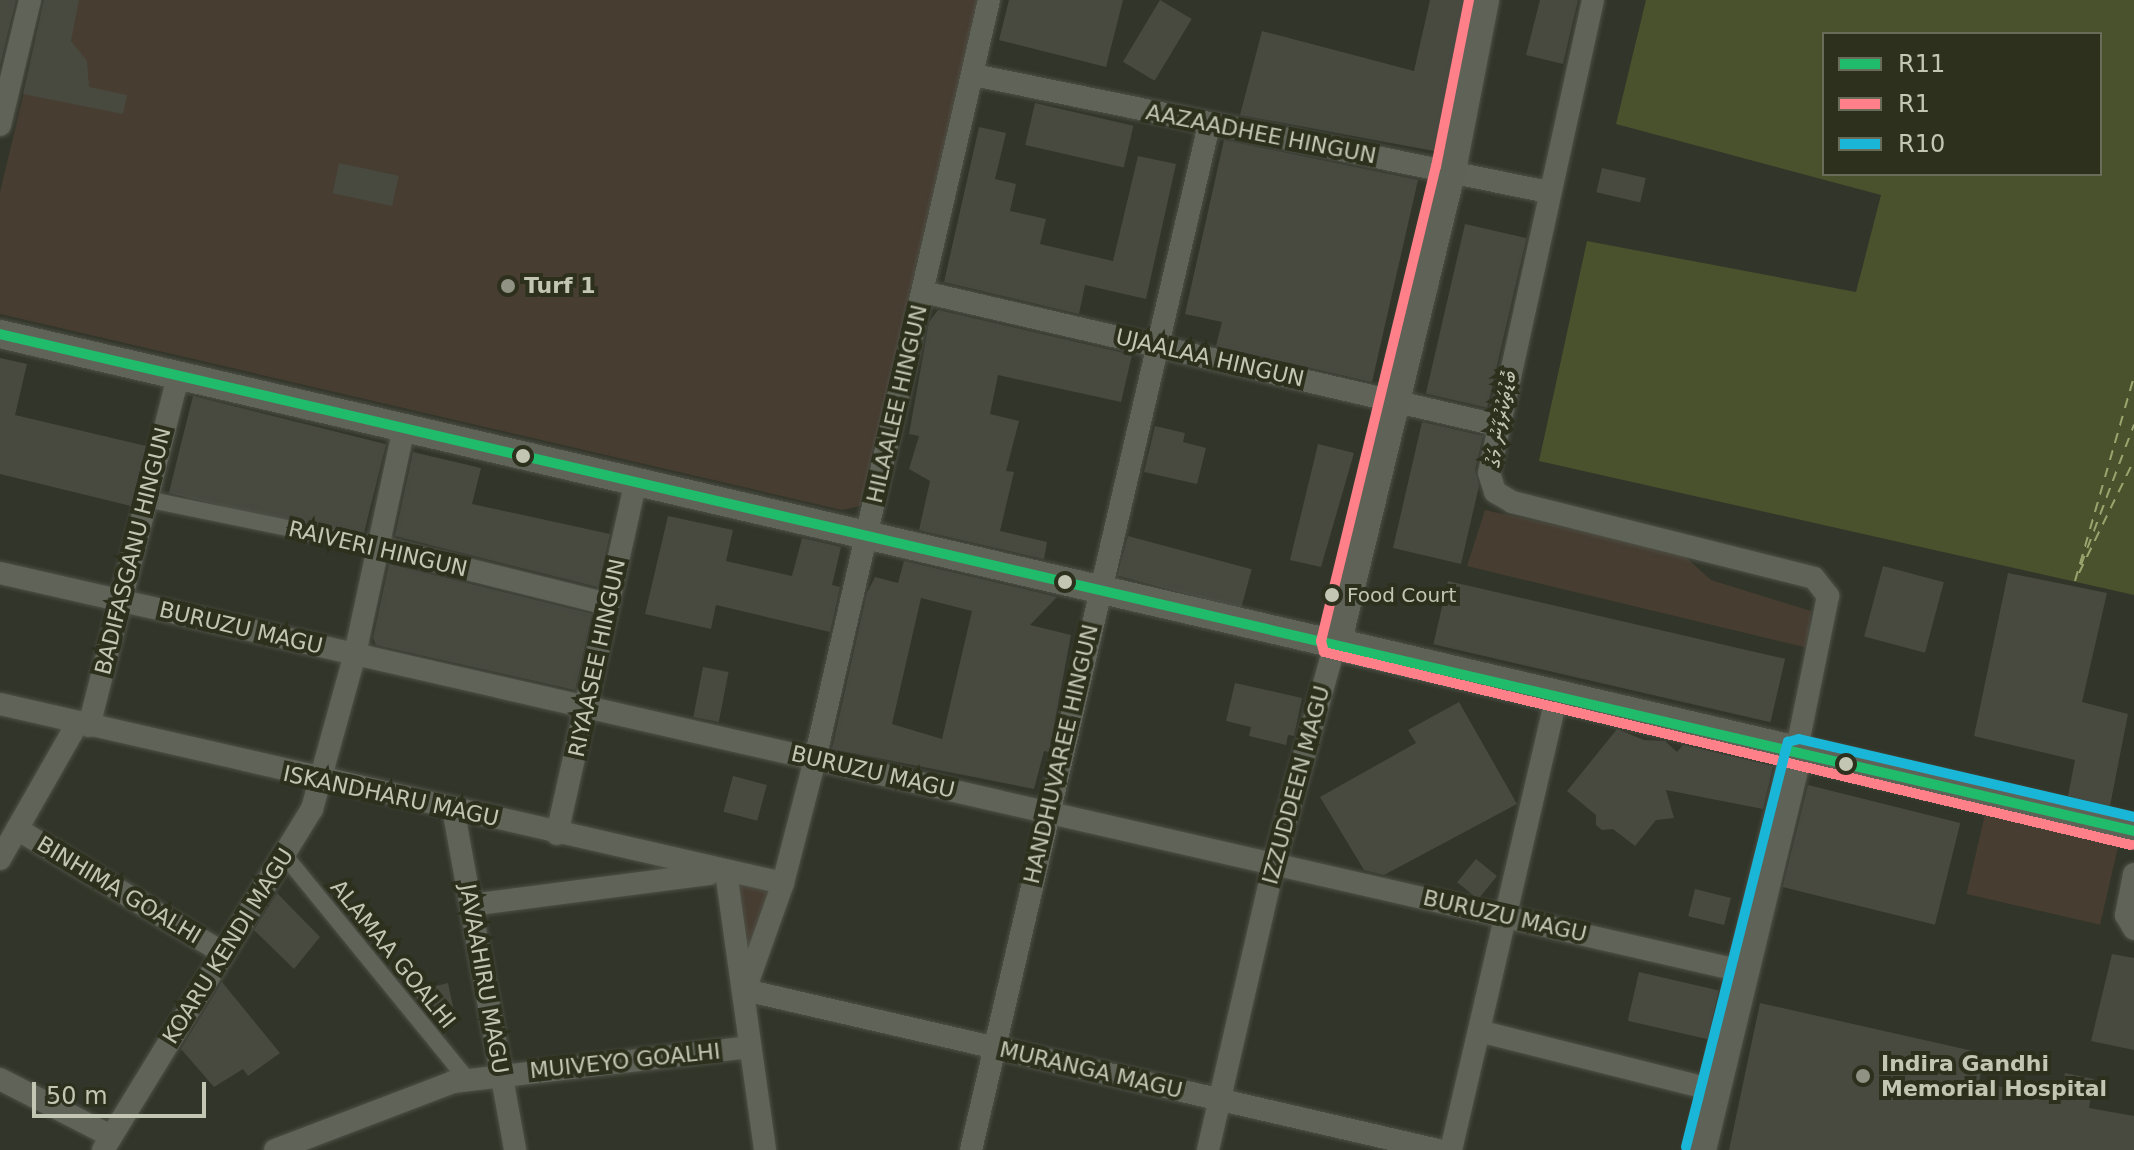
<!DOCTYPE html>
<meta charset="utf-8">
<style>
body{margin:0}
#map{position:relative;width:2134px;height:1150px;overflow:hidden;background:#323529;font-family:"DejaVu Sans","Noto Sans Thaana",sans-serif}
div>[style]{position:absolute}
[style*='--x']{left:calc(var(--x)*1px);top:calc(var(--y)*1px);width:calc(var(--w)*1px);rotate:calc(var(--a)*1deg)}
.green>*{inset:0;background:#473d31;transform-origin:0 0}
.water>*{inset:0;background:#4a512d}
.ferry>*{height:2px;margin-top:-1px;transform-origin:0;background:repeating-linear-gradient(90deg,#9aa46d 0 10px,transparent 0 18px)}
.building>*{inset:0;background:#484a40;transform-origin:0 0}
.roads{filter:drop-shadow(0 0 2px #4e5047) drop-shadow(0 0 2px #4e5047)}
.pedestrian>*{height:16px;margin:-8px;padding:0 8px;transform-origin:8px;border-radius:8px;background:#606358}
.minor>*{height:22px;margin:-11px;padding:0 11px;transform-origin:11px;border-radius:11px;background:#606358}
.tertiary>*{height:28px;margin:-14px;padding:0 14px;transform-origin:14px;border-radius:14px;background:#606358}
.secondary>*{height:32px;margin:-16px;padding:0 16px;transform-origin:16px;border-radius:16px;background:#5f6257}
.bus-1>*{height:10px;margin:-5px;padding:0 5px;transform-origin:5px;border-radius:5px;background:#20bc6c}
.bus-2>*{height:10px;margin:-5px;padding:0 5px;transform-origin:5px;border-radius:5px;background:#ff8088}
.bus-3>*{height:10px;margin:-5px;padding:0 5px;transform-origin:5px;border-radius:5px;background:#1ab6d8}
.dots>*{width:22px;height:22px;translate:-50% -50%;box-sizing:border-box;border:4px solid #2c301c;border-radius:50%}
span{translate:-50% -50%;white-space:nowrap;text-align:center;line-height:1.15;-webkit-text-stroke:8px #2c301c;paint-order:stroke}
.bus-label{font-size:20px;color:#c2c6b3}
.left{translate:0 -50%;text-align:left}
.street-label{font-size:22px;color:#c2c6b3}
.poi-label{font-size:22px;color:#c2c6b3;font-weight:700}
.legend{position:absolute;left:1822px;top:32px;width:280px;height:144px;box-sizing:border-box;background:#2c301c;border:2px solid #686c58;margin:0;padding:10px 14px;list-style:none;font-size:24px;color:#c2c6b3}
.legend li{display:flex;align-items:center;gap:16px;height:40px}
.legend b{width:40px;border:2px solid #686c58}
.scale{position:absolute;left:32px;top:1082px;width:174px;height:36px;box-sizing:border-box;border:4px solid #c2c6b3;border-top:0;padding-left:10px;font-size:24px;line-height:28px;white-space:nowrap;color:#c2c6b3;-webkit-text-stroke:6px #2c301c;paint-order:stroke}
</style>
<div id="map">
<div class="green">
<i style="clip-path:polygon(46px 0,979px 0,860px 506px,842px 510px,0 314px,0 192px)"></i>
<i style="clip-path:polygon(1485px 510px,1681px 553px,1711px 580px,1811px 611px,1808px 648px,1467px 566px)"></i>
<i style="left:1985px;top:814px;width:137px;height:82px;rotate:13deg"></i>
<i style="clip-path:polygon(726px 872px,783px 883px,745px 990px)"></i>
</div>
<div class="water">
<i style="clip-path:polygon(evenodd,1646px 0,2134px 0,2134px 595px,1539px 461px,1587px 241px,1856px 292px,1881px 195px,1616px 124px,1646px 0,1824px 34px,2100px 34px,2100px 174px,1824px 174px,1824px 34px)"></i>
</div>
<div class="ferry">
<i style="--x:2081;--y:565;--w:150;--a:-69.3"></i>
<i style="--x:2079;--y:573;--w:126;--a:-64"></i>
<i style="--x:2075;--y:581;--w:213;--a:-73.9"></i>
</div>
<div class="building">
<i style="clip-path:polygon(0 0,16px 0,0 65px)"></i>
<i style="clip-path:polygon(44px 0,79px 0,71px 41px,87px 61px,89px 87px,127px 95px,123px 114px,23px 94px)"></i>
<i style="clip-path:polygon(1009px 0,1123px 0,1106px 67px,999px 40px)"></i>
<i style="left:1160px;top:0;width:37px;height:72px;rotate:31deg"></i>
<i style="clip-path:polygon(1430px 0,1464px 0,1434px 151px,1240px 115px,1262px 31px,1414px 71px)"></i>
<i style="clip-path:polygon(1540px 0,1578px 0,1563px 64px,1526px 55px)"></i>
<i style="left:1035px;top:103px;width:101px;height:43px;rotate:13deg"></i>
<i style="clip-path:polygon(979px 127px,1006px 133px,995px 179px,1016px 184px,1010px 211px,1046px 219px,1040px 244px,1113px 261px,1138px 156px,1176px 164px,1146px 299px,1085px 285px,1079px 314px,944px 282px)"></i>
<i style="clip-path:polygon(1224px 140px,1418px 180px,1372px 382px,1216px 346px,1222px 322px,1185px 314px)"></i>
<i style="left:339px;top:163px;width:61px;height:31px;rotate:12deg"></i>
<i style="left:1602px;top:168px;width:45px;height:25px;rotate:13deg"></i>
<i style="left:1465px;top:224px;width:63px;height:174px;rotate:13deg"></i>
<i style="clip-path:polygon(938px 310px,1132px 355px,1121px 402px,998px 375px,990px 414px,1019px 421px,1006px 471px,1014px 472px,1000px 531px,1047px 542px,1044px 559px,919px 530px,930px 481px,909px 469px,919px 436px,909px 434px,929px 322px)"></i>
<i style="clip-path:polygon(0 358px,27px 364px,15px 415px,146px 446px,131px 506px,0 474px)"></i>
<i style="left:193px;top:396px;width:199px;height:100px;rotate:14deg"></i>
<i style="clip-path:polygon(1422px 422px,1483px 436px,1475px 470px,1479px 486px,1461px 564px,1393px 548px)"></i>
<i style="clip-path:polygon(1155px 426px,1185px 433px,1183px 442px,1206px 448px,1197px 484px,1144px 472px)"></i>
<i style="clip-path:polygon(1318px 444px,1354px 453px,1321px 567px,1290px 560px)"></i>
<i style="clip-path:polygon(413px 452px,481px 468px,472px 504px,610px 534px,598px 587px,395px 536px)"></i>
<i style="clip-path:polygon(668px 516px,733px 530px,726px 561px,792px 576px,802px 538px,841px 547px,832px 585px,840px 587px,830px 632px,716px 605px,711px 629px,645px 614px)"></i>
<i style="left:1128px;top:536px;width:128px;height:41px;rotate:15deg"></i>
<i style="clip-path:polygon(evenodd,904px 561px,1057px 597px,1030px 625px,1071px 635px,1049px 752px,1044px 751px,1034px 789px,832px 749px,867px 593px,875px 577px,898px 583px,904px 561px,921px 598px,972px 611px,942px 739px,892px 724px,921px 598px)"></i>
<i style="clip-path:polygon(389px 564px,592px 614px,575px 690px,376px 645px,373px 638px)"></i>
<i style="left:1883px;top:566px;width:63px;height:73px;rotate:15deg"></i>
<i style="clip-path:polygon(2008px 573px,2107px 593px,2082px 702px,2128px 714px,2110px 806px,2068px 796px,2075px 760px,1974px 736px)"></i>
<i style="left:1448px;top:581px;width:346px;height:65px;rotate:13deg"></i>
<i style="left:703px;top:667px;width:26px;height:51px;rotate:11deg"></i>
<i style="clip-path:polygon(1235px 683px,1302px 698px,1294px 736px,1288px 735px,1286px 745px,1249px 736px,1251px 727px,1226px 721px)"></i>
<i style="clip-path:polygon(1459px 702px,1517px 804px,1384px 875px,1364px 870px,1320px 797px,1416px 743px,1408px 730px)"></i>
<i style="clip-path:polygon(1617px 729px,1644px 740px,1665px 741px,1677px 752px,1683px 745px,1773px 766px,1763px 809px,1666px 790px,1674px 818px,1656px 820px,1635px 846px,1613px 829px,1602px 830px,1596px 825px,1596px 815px,1567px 791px)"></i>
<i style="left:733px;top:776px;width:35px;height:37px;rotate:15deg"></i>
<i style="left:1808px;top:785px;width:157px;height:105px;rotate:14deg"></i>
<i style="left:1476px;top:859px;width:27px;height:30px;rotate:39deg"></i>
<i style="left:1695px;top:889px;width:37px;height:28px;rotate:14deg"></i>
<i style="clip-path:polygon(277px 893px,320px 937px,294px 969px,254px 930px)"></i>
<i style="clip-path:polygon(2112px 954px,2134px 958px,2134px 1050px,2091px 1041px)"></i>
<i style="left:1639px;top:972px;width:82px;height:50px;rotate:13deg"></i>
<i style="clip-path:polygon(222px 982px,280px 1053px,248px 1076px,243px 1069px,214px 1087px,181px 1049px)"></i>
<i style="clip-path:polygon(448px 983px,455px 1016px,434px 1021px,412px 992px)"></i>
<i style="clip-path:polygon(1760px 1003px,1973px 1051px,1970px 1067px,1981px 1072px,1979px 1083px,2061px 1097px,2065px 1073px,2094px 1079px,2089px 1108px,2134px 1116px,2134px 1150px,1729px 1150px)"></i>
</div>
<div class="roads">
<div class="pedestrian">
<i style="--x:146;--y:499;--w:238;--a:11.6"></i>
<i style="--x:285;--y:856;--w:289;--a:50.8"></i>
</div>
<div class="minor">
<i style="--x:1593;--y:0;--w:484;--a:102.4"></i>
<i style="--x:1489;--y:473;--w:20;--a:72"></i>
<i style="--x:1495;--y:492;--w:20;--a:30"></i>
<i style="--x:1512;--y:502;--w:311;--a:14.1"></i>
<i style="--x:1814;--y:578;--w:23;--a:52"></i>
<i style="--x:1828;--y:596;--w:160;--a:101.5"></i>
<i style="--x:974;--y:75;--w:586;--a:11.52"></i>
<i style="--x:0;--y:125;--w:129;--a:-76.5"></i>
<i style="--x:923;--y:292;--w:589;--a:13.05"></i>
<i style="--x:379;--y:547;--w:236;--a:14"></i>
<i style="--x:0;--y:573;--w:1791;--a:12.87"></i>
<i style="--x:0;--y:704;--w:803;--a:12.88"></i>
<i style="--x:89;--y:726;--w:361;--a:-75.7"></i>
<i style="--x:453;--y:808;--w:348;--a:79.7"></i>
<i style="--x:17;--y:829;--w:239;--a:31"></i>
<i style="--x:557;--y:834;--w:361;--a:-77.4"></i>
<i style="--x:0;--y:859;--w:155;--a:-60.3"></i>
<i style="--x:726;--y:872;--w:281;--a:82"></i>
<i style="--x:2134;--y:874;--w:42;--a:101"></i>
<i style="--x:2126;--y:915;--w:16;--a:60"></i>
<i style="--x:471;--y:905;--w:240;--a:-7.4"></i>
<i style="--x:745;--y:990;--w:114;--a:-70.4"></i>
<i style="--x:783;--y:883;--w:128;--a:-75.5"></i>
<i style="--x:815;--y:759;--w:779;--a:-77.09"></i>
<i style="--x:745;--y:990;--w:711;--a:13"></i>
<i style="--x:1479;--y:1031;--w:242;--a:14.1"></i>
<i style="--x:0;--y:1079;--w:125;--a:27.2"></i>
<i style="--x:103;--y:1150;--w:400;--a:-58.5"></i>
<i style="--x:312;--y:809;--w:161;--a:-74.5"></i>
<i style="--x:355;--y:654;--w:231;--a:-77.8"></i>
<i style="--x:275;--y:1150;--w:191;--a:-20.9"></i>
<i style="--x:453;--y:1082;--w:298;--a:-6.7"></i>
<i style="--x:971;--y:1150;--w:1052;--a:-76.93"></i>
<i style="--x:1208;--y:1150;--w:294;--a:-77"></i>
<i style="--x:1274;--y:864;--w:228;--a:-74.5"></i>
<i style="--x:1451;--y:1150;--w:466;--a:-76.9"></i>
</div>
<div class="tertiary">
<i style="--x:0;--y:334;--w:1371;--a:13.07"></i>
</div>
<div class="secondary">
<i style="--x:1483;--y:0;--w:172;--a:101"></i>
<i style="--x:1450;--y:169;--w:489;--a:103.6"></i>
<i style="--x:1335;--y:644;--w:821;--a:13.17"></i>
<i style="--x:1700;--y:1150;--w:408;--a:-76.4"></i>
</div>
</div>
<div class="bus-1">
<i style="--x:0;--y:334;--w:2191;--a:13.11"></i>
</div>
<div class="bus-2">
<i style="--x:1469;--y:0;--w:169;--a:101.2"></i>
<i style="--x:1436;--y:166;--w:489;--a:103.6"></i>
<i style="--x:1321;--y:641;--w:11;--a:75"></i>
<i style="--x:1324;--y:652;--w:830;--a:13.45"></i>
</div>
<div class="bus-3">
<i style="--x:1686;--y:1147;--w:418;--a:-75.9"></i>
<i style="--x:1788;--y:742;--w:11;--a:-15"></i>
<i style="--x:1799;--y:739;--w:344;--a:13.1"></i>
</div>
<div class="dots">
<i style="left:508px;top:286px;background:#909383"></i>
<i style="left:523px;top:456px;background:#c2c6b3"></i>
<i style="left:1065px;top:582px;background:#c2c6b3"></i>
<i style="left:1332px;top:595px;background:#c2c6b3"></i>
<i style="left:1846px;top:764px;background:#c2c6b3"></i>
<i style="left:1863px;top:1076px;background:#909383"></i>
</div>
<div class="bus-label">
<span class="left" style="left:1347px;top:595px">Food Court</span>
</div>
<div class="street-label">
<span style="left:1261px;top:134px;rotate:11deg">AAZAADHEE HINGUN</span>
<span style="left:1210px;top:358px;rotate:13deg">UJAALAA HINGUN</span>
<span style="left:897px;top:404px;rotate:-77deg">HILAALEE HINGUN</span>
<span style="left:1501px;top:419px;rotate:-80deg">ބޮޑުތަކުރުފާނު މަގު</span>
<span style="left:378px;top:549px;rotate:13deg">RAIVERI HINGUN</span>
<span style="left:133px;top:551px;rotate:-76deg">BADIFASGANU HINGUN</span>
<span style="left:241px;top:628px;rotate:13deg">BURUZU MAGU</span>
<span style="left:597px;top:658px;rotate:-78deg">RIYAASEE HINGUN</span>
<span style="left:1061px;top:754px;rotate:-77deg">HANDHUVAREE HINGUN</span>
<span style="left:873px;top:772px;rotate:13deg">BURUZU MAGU</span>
<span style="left:1296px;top:785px;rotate:-75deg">IZZUDDEEN MAGU</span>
<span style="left:391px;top:796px;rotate:12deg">ISKANDHARU MAGU</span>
<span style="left:119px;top:890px;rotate:31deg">BINHIMA GOALHI</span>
<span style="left:1505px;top:916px;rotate:13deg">BURUZU MAGU</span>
<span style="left:228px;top:946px;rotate:-58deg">KOARU KENDI MAGU</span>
<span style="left:393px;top:954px;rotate:51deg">ALAMAA GOALHI</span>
<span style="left:484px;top:979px;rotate:80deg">JAVAAHIRU MAGU</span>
<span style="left:625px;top:1061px;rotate:-6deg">MUIVEYO GOALHI</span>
<span style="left:1091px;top:1070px;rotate:13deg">MURANGA MAGU</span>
</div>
<div class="poi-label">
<span class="left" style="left:524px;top:286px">Turf 1</span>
<span class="left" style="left:1881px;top:1076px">Indira Gandhi<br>Memorial Hospital</span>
</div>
<ul class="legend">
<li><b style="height:10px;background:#20bc6c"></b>R11</li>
<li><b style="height:10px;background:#ff8088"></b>R1</li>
<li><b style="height:10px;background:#1ab6d8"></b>R10</li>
</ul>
<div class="scale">50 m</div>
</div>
